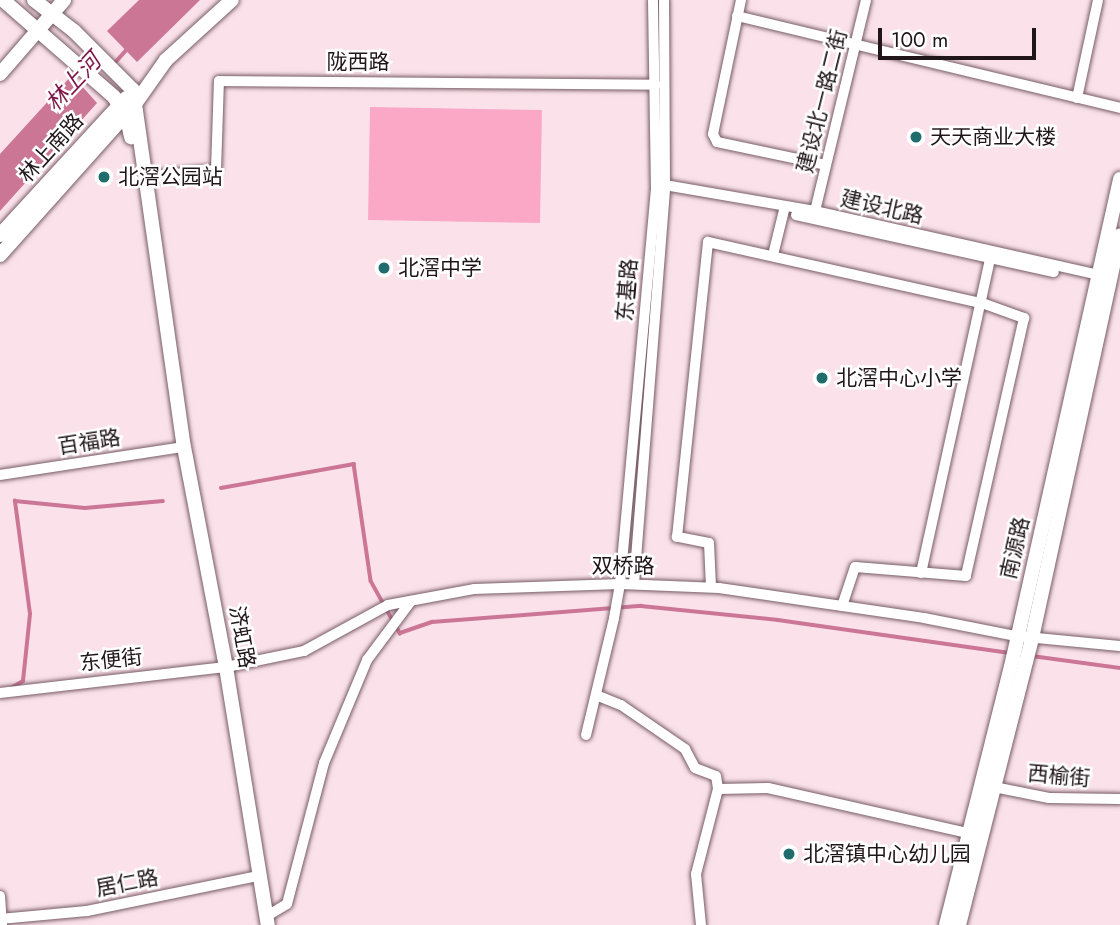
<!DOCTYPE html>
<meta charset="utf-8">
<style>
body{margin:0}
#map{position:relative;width:1120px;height:925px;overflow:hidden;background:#fbe2ea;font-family:Jost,"Noto Sans SC",sans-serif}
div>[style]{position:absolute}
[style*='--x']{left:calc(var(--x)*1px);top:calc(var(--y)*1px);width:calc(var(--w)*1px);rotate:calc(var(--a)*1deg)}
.green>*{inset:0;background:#faa8c5;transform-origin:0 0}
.water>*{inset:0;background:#cc7696}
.stream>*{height:3.5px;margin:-1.75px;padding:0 1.75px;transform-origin:1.75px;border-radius:1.75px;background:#cc7696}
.roads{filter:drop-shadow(0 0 2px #775c65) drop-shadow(0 0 2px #775c65)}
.minor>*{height:10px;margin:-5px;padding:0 5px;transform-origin:5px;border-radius:5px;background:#fff}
.major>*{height:14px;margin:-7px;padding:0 7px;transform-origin:7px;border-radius:7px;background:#fff}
.dots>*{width:19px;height:19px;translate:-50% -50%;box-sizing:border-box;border:4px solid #fff;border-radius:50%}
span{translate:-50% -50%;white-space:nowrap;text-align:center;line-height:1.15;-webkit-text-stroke:5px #fff;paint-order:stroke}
.street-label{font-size:21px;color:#201519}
.poi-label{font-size:21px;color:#201519}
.left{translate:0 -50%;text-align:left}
.water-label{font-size:23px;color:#7e1749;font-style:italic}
.scale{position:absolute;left:878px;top:28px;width:158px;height:32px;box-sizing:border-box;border:4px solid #201519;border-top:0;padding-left:9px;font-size:21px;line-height:24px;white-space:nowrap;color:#201519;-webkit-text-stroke:5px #fff;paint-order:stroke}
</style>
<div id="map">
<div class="green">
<i style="left:370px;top:107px;width:172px;height:113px;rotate:1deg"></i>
</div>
<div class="water">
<i style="clip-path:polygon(139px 0,200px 0,137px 62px,107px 31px)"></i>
<i style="clip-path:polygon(72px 75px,97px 103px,0 211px,0 154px)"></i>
</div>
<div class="stream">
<i style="--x:113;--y:65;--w:24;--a:-48"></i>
<i style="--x:221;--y:488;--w:135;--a:-10.2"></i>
<i style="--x:354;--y:464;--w:118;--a:81.7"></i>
<i style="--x:371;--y:581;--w:60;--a:60.9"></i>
<i style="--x:400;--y:633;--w:34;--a:-19"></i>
<i style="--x:432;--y:622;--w:210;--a:-4.4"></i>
<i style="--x:641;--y:606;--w:138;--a:5.8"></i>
<i style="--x:778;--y:620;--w:234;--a:8.1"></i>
<i style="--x:1032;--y:656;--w:89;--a:7.8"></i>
<i style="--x:11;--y:688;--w:14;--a:-30"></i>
<i style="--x:23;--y:681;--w:67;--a:-84"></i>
<i style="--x:30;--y:614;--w:114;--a:-97.6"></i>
<i style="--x:15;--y:501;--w:70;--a:5.7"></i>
<i style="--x:85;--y:508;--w:78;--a:-5.1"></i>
</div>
<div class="roads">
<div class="minor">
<i style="--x:741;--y:0;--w:137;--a:101.8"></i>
<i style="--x:713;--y:134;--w:9;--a:63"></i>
<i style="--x:717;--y:142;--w:111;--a:11.9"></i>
<i style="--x:737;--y:16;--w:394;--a:13.5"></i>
<i style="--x:1077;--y:98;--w:100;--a:-77.9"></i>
<i style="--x:145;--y:177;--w:71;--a:-5.6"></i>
<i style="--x:216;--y:170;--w:89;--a:-88.1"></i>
<i style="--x:219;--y:81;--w:437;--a:0.5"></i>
<i style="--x:659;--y:184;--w:158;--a:9.8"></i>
<i style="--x:815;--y:211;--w:290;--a:12.7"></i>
<i style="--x:815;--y:211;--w:217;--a:-76.4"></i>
<i style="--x:796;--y:215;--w:264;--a:12.5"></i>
<i style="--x:773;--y:255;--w:50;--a:-76.2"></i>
<i style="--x:0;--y:475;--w:186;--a:-8.7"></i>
<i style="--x:921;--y:573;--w:327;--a:-77.6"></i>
<i style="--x:634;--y:584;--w:399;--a:-85.5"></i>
<i style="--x:665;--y:186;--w:186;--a:-90.3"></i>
<i style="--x:711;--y:587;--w:44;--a:-92.6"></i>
<i style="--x:709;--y:543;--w:33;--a:-169"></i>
<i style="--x:677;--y:537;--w:297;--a:-84"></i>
<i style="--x:708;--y:242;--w:281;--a:12.6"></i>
<i style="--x:982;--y:303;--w:45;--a:19.7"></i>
<i style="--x:1024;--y:318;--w:264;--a:102.7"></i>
<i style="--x:966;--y:576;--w:111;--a:-175.4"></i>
<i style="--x:855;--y:567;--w:41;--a:108.4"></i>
<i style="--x:0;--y:693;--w:227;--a:-6.6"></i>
<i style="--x:226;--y:667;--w:80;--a:-11.6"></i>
<i style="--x:304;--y:651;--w:96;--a:-28.7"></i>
<i style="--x:388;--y:605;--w:87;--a:-10.5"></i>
<i style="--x:474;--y:589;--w:146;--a:-2"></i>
<i style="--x:620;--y:584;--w:99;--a:2.3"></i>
<i style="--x:719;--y:588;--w:207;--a:8.3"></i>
<i style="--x:924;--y:618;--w:94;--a:11.1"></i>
<i style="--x:1016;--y:636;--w:104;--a:5.5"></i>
<i style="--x:596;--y:695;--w:27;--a:22"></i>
<i style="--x:621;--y:705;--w:78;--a:34.5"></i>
<i style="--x:685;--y:749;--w:21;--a:62"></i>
<i style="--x:695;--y:768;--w:22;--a:21"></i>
<i style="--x:716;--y:776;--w:13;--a:81"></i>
<i style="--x:718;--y:789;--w:50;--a:-1.1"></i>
<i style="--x:768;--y:788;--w:205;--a:12.7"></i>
<i style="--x:586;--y:735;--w:120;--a:-76.5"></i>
<i style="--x:614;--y:618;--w:35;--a:-80"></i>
<i style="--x:620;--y:584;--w:395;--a:-84.8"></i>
<i style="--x:656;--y:191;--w:191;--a:-90.9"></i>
<i style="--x:994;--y:787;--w:56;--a:11.3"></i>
<i style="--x:1049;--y:798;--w:71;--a:0.8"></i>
<i style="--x:0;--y:896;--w:29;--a:86"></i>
<i style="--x:267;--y:916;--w:23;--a:-31"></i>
<i style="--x:287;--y:904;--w:146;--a:-75.3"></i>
<i style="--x:324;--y:763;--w:112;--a:-67.3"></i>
<i style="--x:367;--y:660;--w:74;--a:-53.3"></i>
<i style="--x:0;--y:919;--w:87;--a:-5.3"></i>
<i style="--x:87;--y:911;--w:175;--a:-11.6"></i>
<i style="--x:701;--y:925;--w:51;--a:-95.6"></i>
<i style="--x:696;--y:874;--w:88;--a:-75.5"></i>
</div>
<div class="major">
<i style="--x:3;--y:0;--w:147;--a:41.1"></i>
<i style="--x:114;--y:97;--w:22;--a:56"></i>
<i style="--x:126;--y:115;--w:23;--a:77"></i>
<i style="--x:34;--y:0;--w:51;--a:37.8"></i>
<i style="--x:74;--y:31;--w:83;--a:45"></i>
<i style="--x:0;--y:74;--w:98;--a:-49.1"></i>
<i style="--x:133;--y:90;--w:361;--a:81.9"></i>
<i style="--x:184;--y:447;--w:224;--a:79.2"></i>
<i style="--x:226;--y:667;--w:261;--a:80.8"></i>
<i style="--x:0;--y:235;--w:186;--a:-47.4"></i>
<i style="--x:0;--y:255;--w:203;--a:-48.2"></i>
<i style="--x:135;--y:104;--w:54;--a:-54.8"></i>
<i style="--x:166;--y:60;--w:89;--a:-42.3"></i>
<i style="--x:946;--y:925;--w:275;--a:-75.9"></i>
<i style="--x:1013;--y:658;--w:491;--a:-77.4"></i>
<i style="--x:959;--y:925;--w:296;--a:-75.7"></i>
<i style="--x:1032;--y:638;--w:412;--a:-77.7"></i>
</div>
</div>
<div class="dots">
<i style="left:916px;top:137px;background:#206c6c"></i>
<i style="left:104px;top:177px;background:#206c6c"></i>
<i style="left:384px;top:268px;background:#206c6c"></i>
<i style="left:822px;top:378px;background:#206c6c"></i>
<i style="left:789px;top:854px;background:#206c6c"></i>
</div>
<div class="street-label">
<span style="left:358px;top:62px">陇西路</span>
<span style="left:822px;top:101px;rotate:-76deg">建设北一路二街</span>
<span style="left:51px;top:148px;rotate:-48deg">林上南路</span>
<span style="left:882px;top:207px;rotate:13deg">建设北路</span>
<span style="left:627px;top:290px;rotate:-85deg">东基路</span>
<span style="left:89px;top:442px;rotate:-9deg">百福路</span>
<span style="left:1015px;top:548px;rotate:-77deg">南源路</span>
<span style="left:623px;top:566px">双桥路</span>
<span style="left:242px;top:637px;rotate:80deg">济虹路</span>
<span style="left:111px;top:660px;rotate:-6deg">东便街</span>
<span style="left:1059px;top:776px;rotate:5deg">西榆街</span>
<span style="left:127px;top:883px;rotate:-11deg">居仁路</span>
</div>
<div class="poi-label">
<span class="left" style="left:930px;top:137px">天天商业大楼</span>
<span class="left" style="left:118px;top:177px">北滘公园站</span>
<span class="left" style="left:398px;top:268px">北滘中学</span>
<span class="left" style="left:836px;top:378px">北滘中心小学</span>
<span class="left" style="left:803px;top:854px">北滘镇中心幼儿园</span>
</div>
<div class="water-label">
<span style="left:73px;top:82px;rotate:-47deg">林上河</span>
</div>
<div class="scale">100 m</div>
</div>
